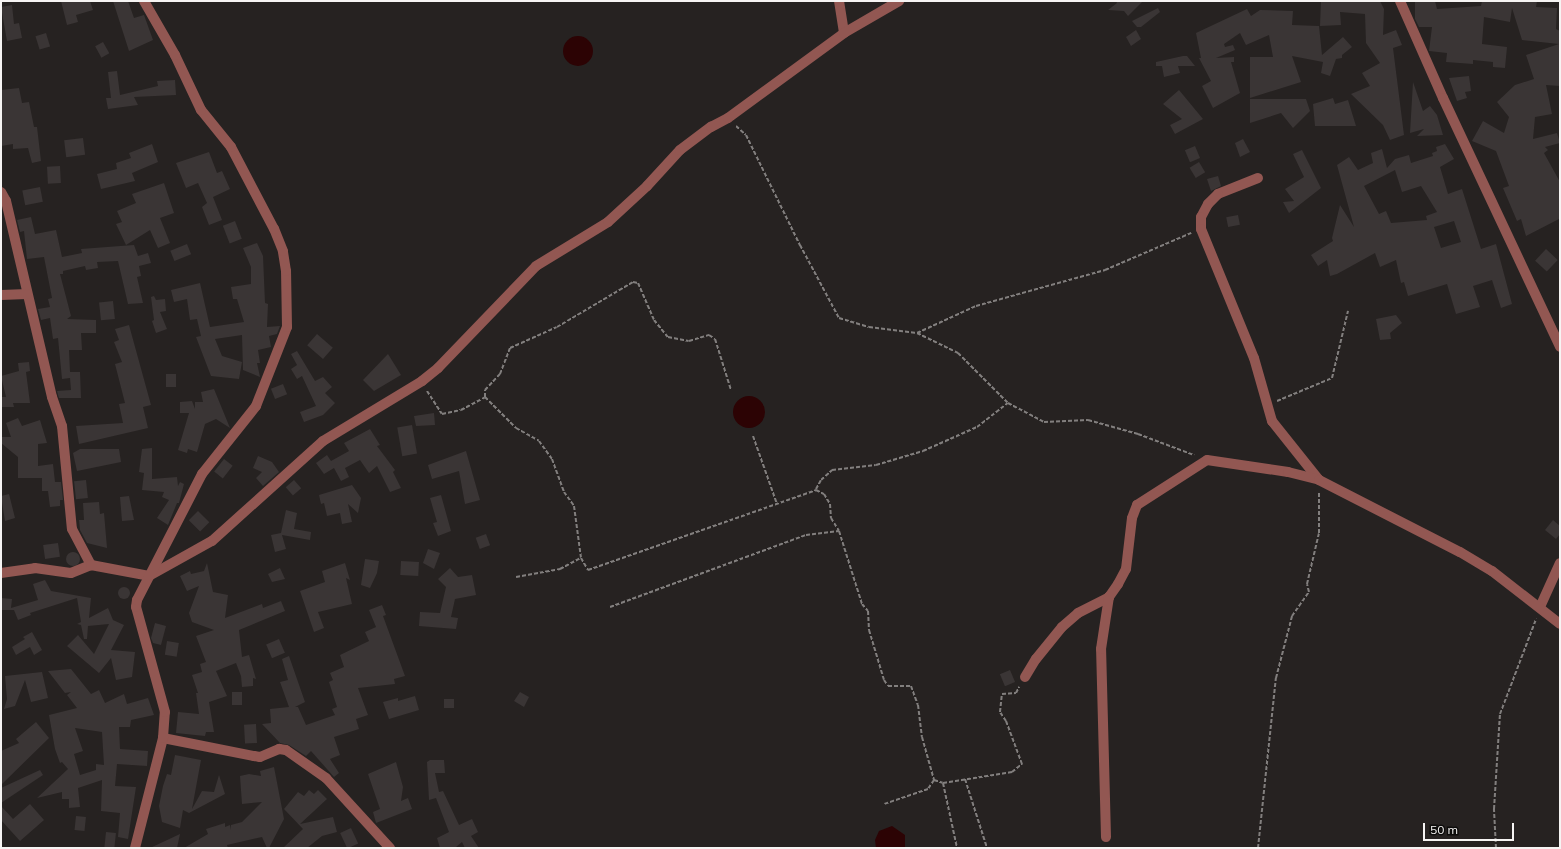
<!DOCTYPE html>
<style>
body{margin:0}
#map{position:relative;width:1561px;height:849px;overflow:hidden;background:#262221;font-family:Mulish,sans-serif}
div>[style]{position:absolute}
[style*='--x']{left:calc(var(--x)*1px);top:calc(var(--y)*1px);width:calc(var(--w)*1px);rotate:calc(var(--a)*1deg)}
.water>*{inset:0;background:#2c0304}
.round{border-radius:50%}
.building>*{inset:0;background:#3a3535;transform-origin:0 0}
.path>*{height:2px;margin-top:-1px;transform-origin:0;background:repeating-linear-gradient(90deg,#827f7e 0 4px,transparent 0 6px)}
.minor>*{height:10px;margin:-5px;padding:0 5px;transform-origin:5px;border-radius:5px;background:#925752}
span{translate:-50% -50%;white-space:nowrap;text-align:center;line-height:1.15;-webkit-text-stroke:3px #0d0c0b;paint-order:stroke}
.frame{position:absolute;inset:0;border:2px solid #f6f4f3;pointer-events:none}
.scale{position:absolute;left:1423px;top:823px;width:91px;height:18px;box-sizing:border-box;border:2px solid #f6f4f3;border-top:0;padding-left:5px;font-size:12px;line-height:14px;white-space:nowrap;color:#f6f4f3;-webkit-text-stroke:3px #0d0c0b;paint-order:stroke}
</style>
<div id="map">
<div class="water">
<i class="round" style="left:563px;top:36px;width:30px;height:30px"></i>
<i class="round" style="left:733px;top:396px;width:32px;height:32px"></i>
<i style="clip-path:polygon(892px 826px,905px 835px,905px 848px,876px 848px,875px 840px,879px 831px)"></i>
</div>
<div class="building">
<i style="clip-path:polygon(61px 1px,90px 1px,93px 10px,76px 15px,78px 22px,67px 25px)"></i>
<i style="clip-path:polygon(113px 1px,128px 1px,134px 18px,144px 15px,153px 40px,129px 51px)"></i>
<i style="clip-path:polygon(1116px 1px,1143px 1px,1128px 16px,1124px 11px,1108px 10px,1117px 3px)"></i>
<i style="clip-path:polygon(1321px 1px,1380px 1px,1384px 9px,1383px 35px,1396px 30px,1402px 45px,1393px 48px,1404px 135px,1390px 140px,1383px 125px,1351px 94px,1370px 86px,1362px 73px,1380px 63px,1366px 43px,1365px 14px,1340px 12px,1341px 25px,1320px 26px)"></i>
<i style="clip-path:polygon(1415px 1px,1435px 1px,1437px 9px,1481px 6px,1482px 1px,1537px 1px,1536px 7px,1557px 8px,1556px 29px,1560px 31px,1560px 86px,1546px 85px,1552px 114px,1535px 117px,1533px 139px,1557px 133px,1560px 143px,1545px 147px,1548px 150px,1544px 153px,1560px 182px,1559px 219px,1526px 236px,1521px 219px,1517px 221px,1503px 188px,1509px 186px,1496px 151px,1472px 141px,1483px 121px,1504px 133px,1509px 117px,1497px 102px,1515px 85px,1534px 79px,1526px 55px,1559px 44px,1522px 40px,1512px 8px,1510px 22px,1484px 17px,1482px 44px,1507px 47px,1505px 68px,1493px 67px,1493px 62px,1473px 60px,1473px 64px,1446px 62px,1447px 53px,1429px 51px,1432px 27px,1419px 27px,1415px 19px)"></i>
<i style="clip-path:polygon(12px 5px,14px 24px,19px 23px,22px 38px,7px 41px,1px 7px)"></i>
<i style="clip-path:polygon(1158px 8px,1160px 12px,1141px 27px,1137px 27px,1132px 21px)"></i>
<i style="clip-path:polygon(1247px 9px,1251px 16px,1260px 10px,1293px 11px,1292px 25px,1319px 26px,1322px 55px,1343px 37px,1352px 47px,1342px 55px,1342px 58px,1336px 59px,1330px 76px,1321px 73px,1323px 62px,1292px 56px,1301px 82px,1250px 98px,1250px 57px,1273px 57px,1269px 35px,1246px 45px,1240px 33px,1224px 44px,1225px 47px,1233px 45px,1235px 50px,1216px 58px,1234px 57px,1234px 62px,1231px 62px,1240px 93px,1213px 108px,1202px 86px,1211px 81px,1199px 58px,1201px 58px,1196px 33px)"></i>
<i style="clip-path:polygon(1136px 30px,1141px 39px,1131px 46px,1126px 37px)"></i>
<i style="left:46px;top:33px;width:14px;height:11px;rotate:73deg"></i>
<i style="left:103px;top:42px;width:13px;height:9px;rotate:61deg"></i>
<i style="clip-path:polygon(1183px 56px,1187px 56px,1195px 66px,1178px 66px,1180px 73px,1164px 77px,1162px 66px,1156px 66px,1156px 62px)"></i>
<i style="clip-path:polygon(117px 71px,120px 95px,158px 86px,157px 81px,175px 80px,176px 95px,134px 97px,138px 105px,108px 109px,106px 98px,111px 98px,108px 72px)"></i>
<i style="clip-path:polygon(1469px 76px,1471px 91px,1465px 92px,1467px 98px,1457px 101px,1449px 78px)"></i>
<i style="clip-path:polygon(1413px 82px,1423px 111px,1430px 106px,1437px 115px,1443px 135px,1417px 136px,1424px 129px,1410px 133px)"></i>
<i style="clip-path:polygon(19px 88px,22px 103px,29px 102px,34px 127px,37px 127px,41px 161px,32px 163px,28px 148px,13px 149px,13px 144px,1px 146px,1px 90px)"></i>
<i style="clip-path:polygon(1179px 90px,1203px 119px,1175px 134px,1170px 125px,1182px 119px,1163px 104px)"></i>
<i style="clip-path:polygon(1333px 98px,1335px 104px,1348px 100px,1356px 126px,1315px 126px,1313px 104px)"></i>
<i style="clip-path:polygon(1250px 99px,1306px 99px,1310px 111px,1293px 128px,1281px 113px,1250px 123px)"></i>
<i style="left:83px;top:138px;width:17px;height:19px;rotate:83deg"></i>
<i style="clip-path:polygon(1243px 139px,1250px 152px,1240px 157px,1235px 143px)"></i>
<i style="clip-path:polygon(152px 144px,158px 162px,132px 173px,135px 181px,101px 189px,97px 174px,117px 169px,116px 163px,131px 158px,129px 153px)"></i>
<i style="clip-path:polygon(evenodd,1445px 144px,1454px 159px,1440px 167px,1448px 194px,1462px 189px,1481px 249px,1496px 244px,1512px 304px,1501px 308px,1492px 280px,1473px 286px,1480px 307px,1456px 314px,1447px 284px,1408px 296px,1404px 282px,1401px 283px,1396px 260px,1380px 267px,1375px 253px,1337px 274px,1330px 276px,1327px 260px,1318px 266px,1311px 255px,1333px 241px,1332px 238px,1340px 205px,1354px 227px,1337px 165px,1349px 157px,1358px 170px,1373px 163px,1371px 153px,1382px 149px,1387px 168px,1395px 159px,1409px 155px,1411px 163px,1433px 156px,1432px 153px,1437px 151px,1436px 147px,1445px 144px,1395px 170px,1402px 192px,1421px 186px,1437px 212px,1426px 216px,1427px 220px,1391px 223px,1386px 211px,1379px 214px,1364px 186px,1395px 170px,1445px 144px,1454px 221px,1461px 242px,1441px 248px,1434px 227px,1454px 221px)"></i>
<i style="left:1195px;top:146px;width:13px;height:11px;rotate:67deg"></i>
<i style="clip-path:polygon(1302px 150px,1321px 188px,1289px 213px,1283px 202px,1294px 201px,1285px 189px,1304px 177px,1293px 154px)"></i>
<i style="clip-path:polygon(209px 152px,217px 173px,222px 171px,230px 189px,213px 197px,222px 220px,209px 225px,202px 207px,207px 203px,198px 183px,186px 188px,176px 163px)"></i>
<i style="left:1199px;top:162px;width:12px;height:11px;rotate:59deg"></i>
<i style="left:60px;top:166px;width:17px;height:13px;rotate:87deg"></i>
<i style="clip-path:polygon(1218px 176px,1221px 186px,1211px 191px,1207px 179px)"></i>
<i style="clip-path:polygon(164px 183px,174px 213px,160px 218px,170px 243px,158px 248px,150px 230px,126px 245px,116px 224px,122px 222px,117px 211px,136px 203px,132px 194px)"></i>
<i style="left:40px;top:187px;width:15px;height:18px;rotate:79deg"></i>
<i style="left:1238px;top:215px;width:10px;height:12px;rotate:79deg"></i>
<i style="clip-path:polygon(31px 217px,35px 234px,56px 230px,62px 257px,82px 253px,81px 249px,134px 245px,138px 256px,148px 253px,151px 263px,139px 266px,141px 276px,137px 277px,143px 303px,128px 304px,118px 261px,97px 262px,98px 268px,86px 270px,85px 266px,63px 271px,63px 274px,60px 274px,71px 316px,67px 319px,96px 320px,96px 333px,81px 333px,82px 350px,69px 350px,70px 372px,80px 372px,81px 398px,59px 398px,58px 395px,57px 391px,71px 390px,70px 378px,62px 379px,58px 338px,53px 339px,50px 318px,41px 320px,38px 309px,50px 307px,48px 299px,52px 298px,44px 257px,27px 259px,24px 231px,20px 232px,17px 220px)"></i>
<i style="left:235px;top:221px;width:19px;height:13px;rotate:69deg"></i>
<i style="clip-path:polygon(257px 243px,263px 256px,265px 303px,268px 304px,267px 327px,280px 326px,277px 334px,269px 336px,271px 347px,258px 350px,260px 363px,257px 363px,260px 377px,243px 370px,242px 335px,215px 339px,222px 356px,242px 362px,239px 379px,211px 376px,196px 337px,201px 336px,197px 319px,190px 320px,187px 299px,174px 302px,171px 290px,200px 283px,210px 327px,244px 322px,237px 299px,233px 299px,231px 287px,251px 284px,251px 267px,243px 248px)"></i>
<i style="left:187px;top:244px;width:11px;height:18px;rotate:68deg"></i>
<i style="left:1546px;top:249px;width:16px;height:16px;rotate:43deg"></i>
<i style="clip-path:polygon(154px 296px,156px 300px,165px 299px,166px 311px,160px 312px,167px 329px,156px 333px,152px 321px,154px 320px,151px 297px)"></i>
<i style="left:113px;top:301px;width:18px;height:14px;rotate:84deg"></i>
<i style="clip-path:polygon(1396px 315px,1402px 323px,1390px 333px,1391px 339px,1380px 340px,1376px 319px)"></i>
<i style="clip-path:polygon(129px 325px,151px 405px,143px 407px,148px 428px,79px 444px,76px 426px,123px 423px,119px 404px,125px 403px,115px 364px,122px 362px,114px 342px,119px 340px,115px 329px)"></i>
<i style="left:317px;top:334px;width:21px;height:15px;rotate:41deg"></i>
<i style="clip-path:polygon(297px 351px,315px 381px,323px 377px,332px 387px,325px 393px,335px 403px,323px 415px,304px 422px,300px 412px,316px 406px,302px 376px,297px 379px,291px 369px,297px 365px,291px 354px)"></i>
<i style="clip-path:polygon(388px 354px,401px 375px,374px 391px,363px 380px)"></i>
<i style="clip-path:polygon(29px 362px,30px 371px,26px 372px,30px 403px,13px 403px,14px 407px,2px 407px,2px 397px,6px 397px,1px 376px,19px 371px,18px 363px)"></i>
<i style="left:166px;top:374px;width:10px;height:13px"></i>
<i style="left:283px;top:384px;width:11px;height:13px;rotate:68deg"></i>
<i style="clip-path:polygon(214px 389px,230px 428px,216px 419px,205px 424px,197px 452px,188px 449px,187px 453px,178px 450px,189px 413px,180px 413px,180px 402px,192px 401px,195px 409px,195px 402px,203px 402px,201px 392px)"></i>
<i style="clip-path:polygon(434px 413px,435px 425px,416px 426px,414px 416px)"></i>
<i style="clip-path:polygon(18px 418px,22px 426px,40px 420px,47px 443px,38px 444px,38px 466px,53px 464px,55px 482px,61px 482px,63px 500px,60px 500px,60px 506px,50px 507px,48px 491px,42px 491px,42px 478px,18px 478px,18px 457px,1px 443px,1px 437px,11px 437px,6px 423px)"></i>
<i style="left:412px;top:425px;width:29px;height:15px;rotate:80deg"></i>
<i style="clip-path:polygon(370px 429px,380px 445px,377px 446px,395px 470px,393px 472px,401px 488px,390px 492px,377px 466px,369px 473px,360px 460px,345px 468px,349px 477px,341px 481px,334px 468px,324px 474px,316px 463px,327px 455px,331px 461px,349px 451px,344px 443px)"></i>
<i style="clip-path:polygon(152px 448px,152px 479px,177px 477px,178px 486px,180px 482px,184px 484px,179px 503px,177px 503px,168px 525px,157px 518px,169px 500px,162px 497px,164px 492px,142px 490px,144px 473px,139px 472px,142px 449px)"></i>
<i style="clip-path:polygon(80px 449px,119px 449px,121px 462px,77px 471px,73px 453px)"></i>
<i style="clip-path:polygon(466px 451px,480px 500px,465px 504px,459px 471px,432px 479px,428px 465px)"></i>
<i style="clip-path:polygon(258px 456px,272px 462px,279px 472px,263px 486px,256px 478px,262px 472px,253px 468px)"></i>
<i style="left:224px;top:459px;width:11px;height:16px;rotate:38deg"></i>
<i style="left:86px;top:480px;width:18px;height:12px;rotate:84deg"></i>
<i style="left:294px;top:480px;width:11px;height:11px;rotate:49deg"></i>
<i style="clip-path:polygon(352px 485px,361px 498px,358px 513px,348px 504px,352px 522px,342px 524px,340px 513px,327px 516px,324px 503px,321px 504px,319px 495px)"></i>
<i style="clip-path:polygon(9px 494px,15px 518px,5px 521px,1px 496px)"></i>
<i style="clip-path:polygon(441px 495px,451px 531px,438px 536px,433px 523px,437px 522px,430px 498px)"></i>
<i style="clip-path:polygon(129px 496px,134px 520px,122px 521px,120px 497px)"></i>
<i style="clip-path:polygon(99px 502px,100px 514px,104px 513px,107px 548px,87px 543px,80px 530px,79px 520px,84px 520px,83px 503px)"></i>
<i style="clip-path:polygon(286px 510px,297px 513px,294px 529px,311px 532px,310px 540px,282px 535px,286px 549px,275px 552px,271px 535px,281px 533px)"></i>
<i style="left:198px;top:511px;width:16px;height:13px;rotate:45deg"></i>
<i style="clip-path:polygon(1553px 520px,1560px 526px,1560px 534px,1556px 539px,1545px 530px)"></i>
<i style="left:486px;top:534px;width:12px;height:11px;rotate:70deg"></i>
<i style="left:58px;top:543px;width:14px;height:15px;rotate:82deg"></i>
<i style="clip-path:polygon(428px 549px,440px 553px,434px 569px,423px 563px)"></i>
<i class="round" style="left:66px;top:552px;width:14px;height:14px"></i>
<i style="clip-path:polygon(365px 559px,379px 561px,377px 573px,370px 588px,361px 585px)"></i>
<i style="left:401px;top:561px;width:18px;height:14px;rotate:3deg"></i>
<i style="clip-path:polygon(207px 563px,213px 592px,228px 595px,225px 618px,262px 604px,263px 608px,281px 601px,285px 611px,239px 630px,242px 657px,249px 655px,256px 679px,253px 678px,253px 686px,242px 687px,241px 676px,236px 663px,216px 671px,227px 696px,209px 702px,214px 732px,206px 732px,205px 736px,176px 733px,178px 712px,199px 714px,196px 693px,198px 693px,192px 675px,202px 672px,200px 664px,206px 662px,196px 636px,214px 630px,192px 622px,189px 613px,199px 586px,187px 591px,180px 576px,190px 571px,191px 574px,204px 571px)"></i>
<i style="clip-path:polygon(345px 563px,350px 580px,346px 578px,352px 604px,318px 612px,324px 628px,314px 632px,300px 591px,325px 582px,322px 571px)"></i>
<i style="clip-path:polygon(280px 568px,285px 579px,272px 582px,268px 574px)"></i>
<i style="clip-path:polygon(450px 568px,458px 577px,472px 575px,476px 595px,455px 599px,451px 617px,458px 618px,456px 629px,419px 626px,420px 612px,440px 613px,446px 587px,438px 579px)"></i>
<i style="clip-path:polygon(45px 580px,51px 591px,91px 598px,89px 618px,108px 608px,113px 620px,124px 625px,111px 650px,135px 652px,132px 677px,116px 680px,111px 658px,99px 673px,67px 646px,78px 635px,94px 654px,109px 624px,88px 626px,87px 639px,84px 639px,81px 625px,77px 624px,81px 622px,77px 598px,30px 613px,31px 615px,18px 620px,14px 610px,1px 610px,1px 598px,12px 599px,11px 608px,38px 600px,33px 584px)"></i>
<i class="round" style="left:118px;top:587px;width:12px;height:12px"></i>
<i style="clip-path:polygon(382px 605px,386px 615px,383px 616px,405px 676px,394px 679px,395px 684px,358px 688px,368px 715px,356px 719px,359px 729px,334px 737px,340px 755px,330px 759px,339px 773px,334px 777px,311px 751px,306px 756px,289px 745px,280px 743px,262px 724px,271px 723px,270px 709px,289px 707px,280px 682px,288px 680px,282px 659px,289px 656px,305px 702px,295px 707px,298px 707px,306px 725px,335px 715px,332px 709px,337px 707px,329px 682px,333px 680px,330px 673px,344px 667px,340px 655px,369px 641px,365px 632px,376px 627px,369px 610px)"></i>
<i style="clip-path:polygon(155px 623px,166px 626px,161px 645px,153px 643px,151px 638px)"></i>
<i style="clip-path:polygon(32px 632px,42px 650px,34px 655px,30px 647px,16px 655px,12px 647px,25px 639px,23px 637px)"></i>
<i style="left:279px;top:639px;width:15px;height:14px;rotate:67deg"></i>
<i style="left:167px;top:641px;width:12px;height:14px;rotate:9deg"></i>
<i style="clip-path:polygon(evenodd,71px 669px,91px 694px,99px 690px,105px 703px,124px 694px,127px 704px,148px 698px,154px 715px,131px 720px,130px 727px,119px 727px,120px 749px,148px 751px,147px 766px,117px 764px,115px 786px,136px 787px,128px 839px,118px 837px,120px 813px,101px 811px,102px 780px,78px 788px,80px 807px,69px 808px,69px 799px,62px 799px,62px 792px,37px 798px,68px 769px,62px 762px,60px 763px,55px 749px,49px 715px,77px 708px,67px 695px,71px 692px,65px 693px,48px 671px,71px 669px,75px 728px,102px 732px,104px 765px,96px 764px,96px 770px,80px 775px,74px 754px,83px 751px,75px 728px)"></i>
<i style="left:1010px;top:670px;width:13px;height:11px;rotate:67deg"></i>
<i style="clip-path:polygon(42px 672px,48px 698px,31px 702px,25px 680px,15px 706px,4px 709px,7px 699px,5px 676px)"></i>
<i style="left:232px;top:692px;width:10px;height:13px"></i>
<i style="clip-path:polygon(520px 692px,529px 697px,524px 707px,514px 701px)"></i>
<i style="clip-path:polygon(415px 696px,419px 710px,389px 719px,383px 702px,398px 698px,398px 701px)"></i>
<i style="left:444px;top:699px;width:10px;height:9px"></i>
<i style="clip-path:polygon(36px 722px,49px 738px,1px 785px,1px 751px,19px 743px,16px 739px)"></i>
<i style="left:256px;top:724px;width:19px;height:12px;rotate:87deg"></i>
<i style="clip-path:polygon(175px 755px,201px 760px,192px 809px,202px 791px,214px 792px,219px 775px,225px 794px,189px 813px,183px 810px,180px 828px,162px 822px,159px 806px,163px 786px,167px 774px,171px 775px)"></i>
<i style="clip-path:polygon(430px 760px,444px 760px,445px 773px,435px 773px,439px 792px,443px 791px,459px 825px,472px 819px,478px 832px,471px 836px,479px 848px,465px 848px,462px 842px,456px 847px,440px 848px,437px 838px,449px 832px,436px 798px,429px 800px,427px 762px)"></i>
<i style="clip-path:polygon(396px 762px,403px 787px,401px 801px,408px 798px,412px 809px,376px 823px,373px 812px,380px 809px,368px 774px)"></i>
<i style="clip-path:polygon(274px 767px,284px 819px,269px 848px,267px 848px,262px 837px,227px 845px,228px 848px,184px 848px,208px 834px,206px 829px,225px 823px,225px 827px,230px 825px,231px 830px,231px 825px,242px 822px,262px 802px,242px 804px,240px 776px,249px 774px,261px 776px,260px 771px)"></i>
<i style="clip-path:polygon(40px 770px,43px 775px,1px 803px,1px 788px)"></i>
<i style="clip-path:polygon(309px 790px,314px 794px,318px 790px,327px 799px,300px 824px,333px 817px,337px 832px,322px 836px,307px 848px,283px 848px,303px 829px,284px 809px,298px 792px,304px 796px)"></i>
<i style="clip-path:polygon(30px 804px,44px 820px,20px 841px,1px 820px,1px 806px,13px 819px)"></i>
<i style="left:76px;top:816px;width:10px;height:14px;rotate:6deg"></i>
<i style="left:351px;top:828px;width:17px;height:12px;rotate:65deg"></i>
<i style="left:106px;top:832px;width:10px;height:16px;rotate:6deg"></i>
<i style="clip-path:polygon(180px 834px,177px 848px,150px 848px)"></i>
</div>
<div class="path">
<i style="--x:736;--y:126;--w:13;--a:42"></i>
<i style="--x:746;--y:135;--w:123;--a:63.9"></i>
<i style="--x:800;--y:245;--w:83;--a:61.9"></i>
<i style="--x:839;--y:318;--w:31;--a:17"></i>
<i style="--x:869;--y:327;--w:48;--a:7.1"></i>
<i style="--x:917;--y:333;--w:46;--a:26"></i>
<i style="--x:958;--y:353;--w:71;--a:45"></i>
<i style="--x:1008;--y:403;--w:41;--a:27.8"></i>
<i style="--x:1044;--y:422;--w:44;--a:-2.6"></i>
<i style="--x:1088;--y:420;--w:52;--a:15.6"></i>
<i style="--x:1138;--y:434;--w:60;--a:20.6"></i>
<i style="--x:917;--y:333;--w:65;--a:-24.6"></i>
<i style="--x:976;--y:306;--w:134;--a:-15.6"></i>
<i style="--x:1105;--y:270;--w:94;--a:-23.3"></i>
<i style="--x:427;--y:391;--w:27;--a:57"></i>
<i style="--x:442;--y:414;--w:19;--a:-12"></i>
<i style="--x:461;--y:410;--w:27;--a:-28"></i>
<i style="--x:485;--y:397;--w:44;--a:45"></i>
<i style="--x:516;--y:428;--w:26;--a:29"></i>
<i style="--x:539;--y:441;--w:22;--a:54"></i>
<i style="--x:552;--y:459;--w:35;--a:70"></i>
<i style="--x:564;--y:492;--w:17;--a:54"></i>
<i style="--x:574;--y:506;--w:52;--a:82.3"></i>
<i style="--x:485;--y:397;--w:7;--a:-90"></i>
<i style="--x:485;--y:390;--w:22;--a:-47"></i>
<i style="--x:500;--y:374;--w:28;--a:-69"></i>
<i style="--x:510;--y:348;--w:51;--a:-24.1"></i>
<i style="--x:557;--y:327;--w:88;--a:-30.6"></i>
<i style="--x:633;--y:282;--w:5;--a:11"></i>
<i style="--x:638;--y:283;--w:40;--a:66.6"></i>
<i style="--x:654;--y:320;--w:22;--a:51"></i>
<i style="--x:668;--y:337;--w:21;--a:11"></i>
<i style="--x:689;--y:341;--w:21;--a:-17"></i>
<i style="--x:709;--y:335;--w:7;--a:34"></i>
<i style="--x:715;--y:339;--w:53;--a:72.6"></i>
<i style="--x:1277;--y:401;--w:60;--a:-22.7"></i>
<i style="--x:1332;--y:378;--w:69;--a:-76.6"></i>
<i style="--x:753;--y:436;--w:72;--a:70.6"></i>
<i style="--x:816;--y:489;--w:10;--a:-61"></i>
<i style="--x:821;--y:480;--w:15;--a:-42"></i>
<i style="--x:832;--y:470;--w:44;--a:-6.5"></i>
<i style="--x:876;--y:465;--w:49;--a:-16.6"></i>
<i style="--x:923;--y:451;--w:59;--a:-24"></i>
<i style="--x:977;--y:427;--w:39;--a:-38"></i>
<i style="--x:516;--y:577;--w:45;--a:-10.3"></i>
<i style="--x:560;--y:569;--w:24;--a:-28"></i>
<i style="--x:581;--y:558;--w:14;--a:60"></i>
<i style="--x:588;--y:570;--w:242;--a:-19.3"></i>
<i style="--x:816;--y:490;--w:9;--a:27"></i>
<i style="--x:824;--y:494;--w:12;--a:59"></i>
<i style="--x:830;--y:504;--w:14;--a:86"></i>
<i style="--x:831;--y:518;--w:15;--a:58"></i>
<i style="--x:839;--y:531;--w:77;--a:72.5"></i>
<i style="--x:862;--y:604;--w:9;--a:49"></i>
<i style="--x:868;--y:611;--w:19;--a:87"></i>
<i style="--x:869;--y:630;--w:52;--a:73.3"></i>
<i style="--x:884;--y:680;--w:7;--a:56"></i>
<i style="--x:888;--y:686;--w:23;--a:0"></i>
<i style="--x:911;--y:686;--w:20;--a:70"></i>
<i style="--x:918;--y:705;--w:32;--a:83"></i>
<i style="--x:922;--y:737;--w:45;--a:74.4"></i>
<i style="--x:934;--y:780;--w:11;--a:124"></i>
<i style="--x:928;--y:789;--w:46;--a:161.2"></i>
<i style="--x:610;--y:607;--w:209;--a:-20.2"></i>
<i style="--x:806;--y:535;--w:33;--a:-7"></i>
<i style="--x:965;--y:779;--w:72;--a:72.3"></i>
<i style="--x:934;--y:780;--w:9;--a:18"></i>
<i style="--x:943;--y:783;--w:70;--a:-9.1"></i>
<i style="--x:1012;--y:772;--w:13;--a:-39"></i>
<i style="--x:1022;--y:764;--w:46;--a:-110.4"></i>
<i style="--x:1006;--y:721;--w:11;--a:-124"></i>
<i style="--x:1000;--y:712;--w:18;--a:-84"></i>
<i style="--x:1002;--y:694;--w:14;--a:-4"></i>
<i style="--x:1016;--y:693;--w:7;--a:-63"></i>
<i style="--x:943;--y:783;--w:66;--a:77.8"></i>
<i style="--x:1258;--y:848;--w:171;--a:-84"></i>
<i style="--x:1276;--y:678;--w:64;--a:-75.5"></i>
<i style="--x:1292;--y:616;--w:29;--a:-55"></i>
<i style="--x:1309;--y:592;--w:8;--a:-104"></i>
<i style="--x:1307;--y:584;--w:52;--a:-76.8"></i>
<i style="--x:1319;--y:533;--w:42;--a:-90"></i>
<i style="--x:1496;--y:848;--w:39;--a:-93"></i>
<i style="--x:1494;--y:809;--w:95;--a:-86.4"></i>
<i style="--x:1500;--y:714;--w:102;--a:-69.2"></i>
</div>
<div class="minor">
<i style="--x:839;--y:1;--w:32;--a:81"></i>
<i style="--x:1400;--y:1;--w:106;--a:66.1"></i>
<i style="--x:1443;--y:98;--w:275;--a:64.8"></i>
<i style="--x:1258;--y:178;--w:43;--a:158.2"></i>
<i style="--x:1218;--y:194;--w:14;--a:135"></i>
<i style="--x:1208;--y:204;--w:15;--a:118"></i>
<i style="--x:1201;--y:217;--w:12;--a:90"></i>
<i style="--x:1201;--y:229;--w:139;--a:67.7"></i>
<i style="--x:1254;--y:358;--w:66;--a:74.1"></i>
<i style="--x:1272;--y:421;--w:75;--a:51.5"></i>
<i style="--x:1;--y:192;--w:10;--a:61"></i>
<i style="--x:6;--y:201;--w:201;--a:76.8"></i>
<i style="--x:52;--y:397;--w:31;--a:71"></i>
<i style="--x:62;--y:426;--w:103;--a:84.5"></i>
<i style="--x:72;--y:529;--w:41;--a:62.2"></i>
<i style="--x:1;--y:295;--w:26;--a:-2"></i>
<i style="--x:1;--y:573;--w:34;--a:-8"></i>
<i style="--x:35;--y:568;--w:36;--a:8"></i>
<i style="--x:71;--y:573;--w:22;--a:-22"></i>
<i style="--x:91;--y:565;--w:59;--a:10.7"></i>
<i style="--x:149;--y:576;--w:72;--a:-29.1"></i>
<i style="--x:212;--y:541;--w:149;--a:-42"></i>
<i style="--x:323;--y:441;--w:116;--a:-31.2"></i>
<i style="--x:422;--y:381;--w:21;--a:-39"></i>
<i style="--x:438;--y:368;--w:141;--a:-46.1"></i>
<i style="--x:536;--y:266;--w:84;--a:-31.4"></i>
<i style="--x:608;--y:222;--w:53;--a:-42.7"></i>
<i style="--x:647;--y:186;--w:49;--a:-47.5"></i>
<i style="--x:680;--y:150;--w:39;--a:-37"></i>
<i style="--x:711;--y:127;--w:19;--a:-28"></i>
<i style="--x:728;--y:118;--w:144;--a:-36.2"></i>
<i style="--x:844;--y:33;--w:64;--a:-30.2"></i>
<i style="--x:1540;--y:607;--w:48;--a:-65.6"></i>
<i style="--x:1025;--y:677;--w:21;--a:-59"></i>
<i style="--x:1036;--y:659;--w:41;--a:-50.9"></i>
<i style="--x:1062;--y:627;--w:21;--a:-41"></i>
<i style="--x:1078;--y:613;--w:35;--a:-27"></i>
<i style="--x:1109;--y:597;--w:16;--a:-55"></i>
<i style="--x:1118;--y:584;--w:17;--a:-62"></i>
<i style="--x:1126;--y:569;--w:51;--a:-83.3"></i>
<i style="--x:1132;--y:518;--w:14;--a:-69"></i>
<i style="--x:1137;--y:505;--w:83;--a:-32.7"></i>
<i style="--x:1207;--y:460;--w:82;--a:8.4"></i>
<i style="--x:1288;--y:472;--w:32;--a:14"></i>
<i style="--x:1319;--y:480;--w:158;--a:27.1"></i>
<i style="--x:1460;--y:552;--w:37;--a:31"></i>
<i style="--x:1492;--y:571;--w:86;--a:37.9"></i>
<i style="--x:163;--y:738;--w:93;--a:11.2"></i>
<i style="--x:254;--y:756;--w:6;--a:9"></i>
<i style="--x:260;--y:757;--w:21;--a:-23"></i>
<i style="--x:279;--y:749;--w:7;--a:8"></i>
<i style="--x:286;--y:750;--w:49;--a:35"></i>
<i style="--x:326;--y:778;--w:95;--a:47.6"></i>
<i style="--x:1106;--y:837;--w:188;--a:-91.5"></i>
<i style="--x:1101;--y:649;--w:53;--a:-81.3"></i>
<i style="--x:135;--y:848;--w:114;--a:-75.7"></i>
<i style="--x:163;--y:738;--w:26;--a:-86"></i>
<i style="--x:165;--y:712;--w:109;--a:-105.4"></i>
<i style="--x:136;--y:607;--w:7;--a:-82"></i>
<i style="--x:137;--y:600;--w:142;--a:-62.7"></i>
<i style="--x:202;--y:474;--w:87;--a:-51.5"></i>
<i style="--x:256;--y:406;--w:85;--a:-68.6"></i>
<i style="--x:287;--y:327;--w:56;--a:-91"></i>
<i style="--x:286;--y:271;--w:20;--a:-99"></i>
<i style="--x:283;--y:251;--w:24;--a:-112"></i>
<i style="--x:274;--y:229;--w:93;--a:-117.7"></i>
<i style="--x:231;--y:147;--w:48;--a:-129"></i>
<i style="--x:201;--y:110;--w:61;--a:-115.3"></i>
<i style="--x:175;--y:55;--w:62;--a:-119.9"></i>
</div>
<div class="frame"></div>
<div class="scale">50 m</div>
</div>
